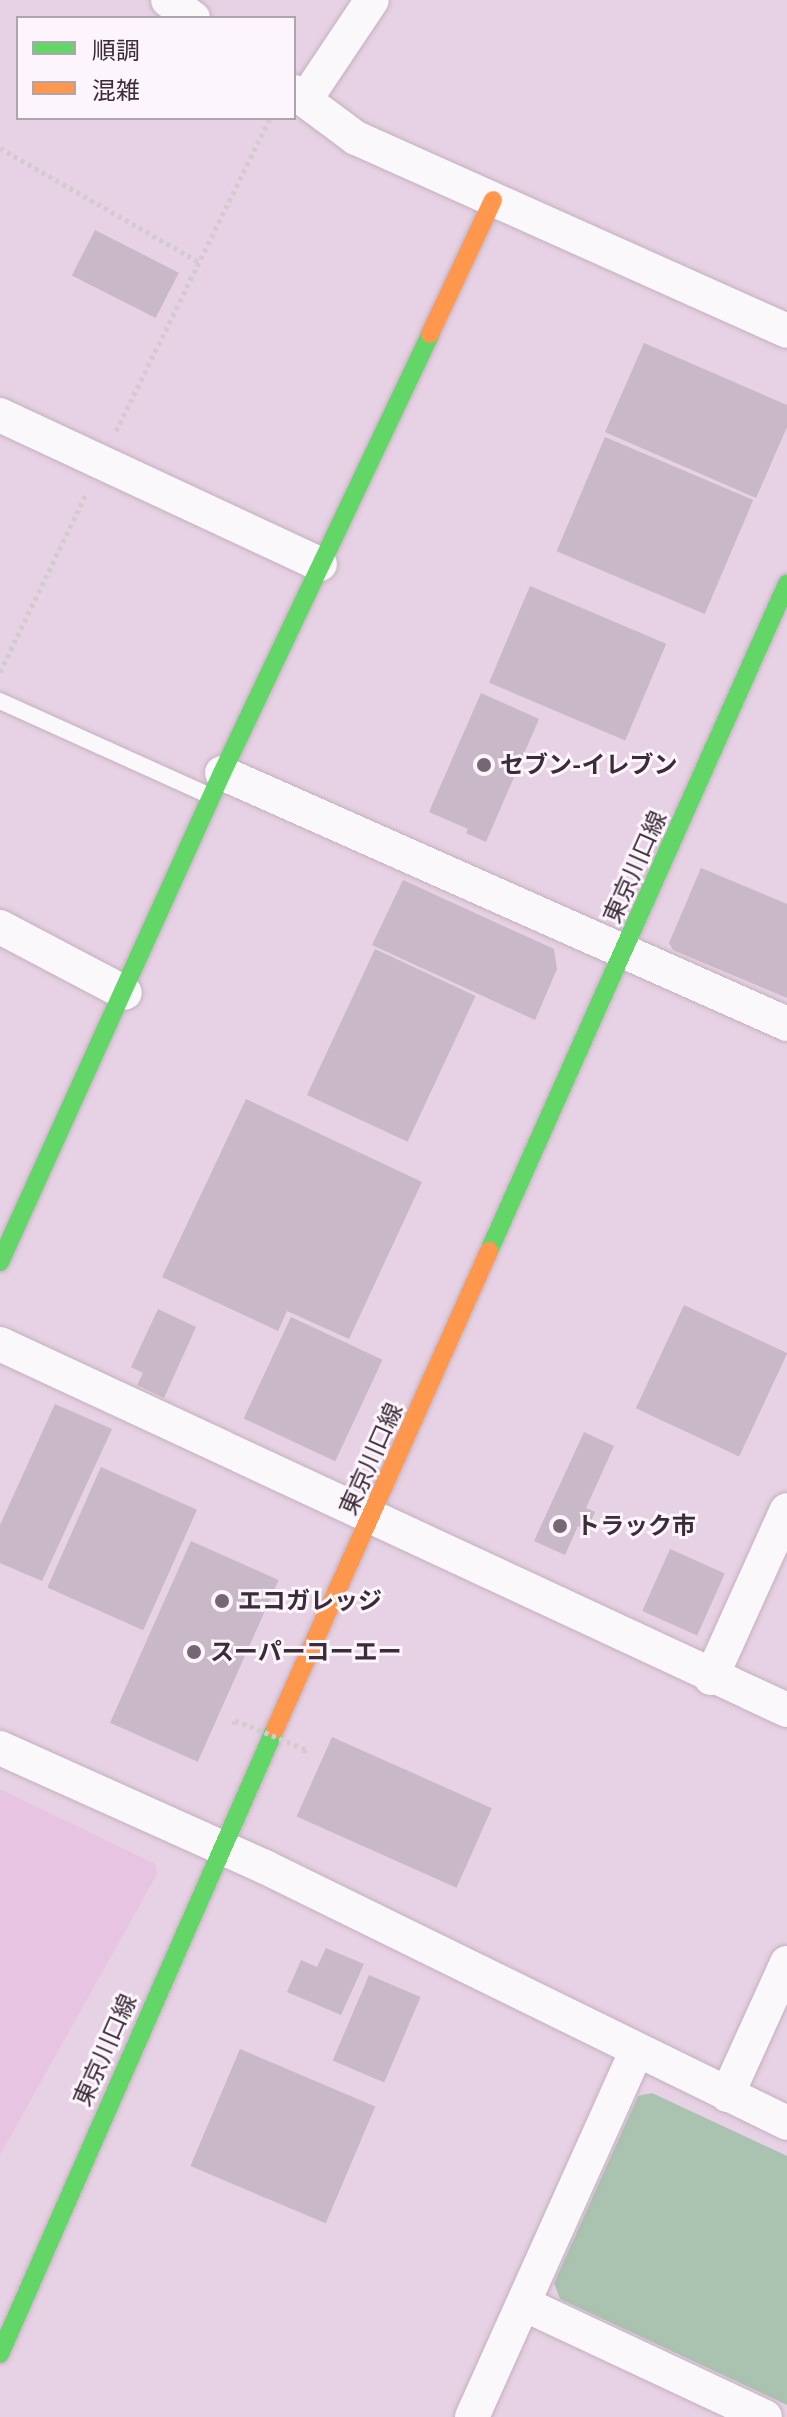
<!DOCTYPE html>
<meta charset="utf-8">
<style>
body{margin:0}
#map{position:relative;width:787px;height:2417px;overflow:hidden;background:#e7d1e4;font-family:"Public Sans","Noto Sans JP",sans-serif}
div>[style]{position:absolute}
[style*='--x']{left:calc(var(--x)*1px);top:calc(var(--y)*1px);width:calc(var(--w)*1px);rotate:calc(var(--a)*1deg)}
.built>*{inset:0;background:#e7c5e2}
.green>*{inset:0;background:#aac2b0}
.building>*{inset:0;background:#c9b8c7;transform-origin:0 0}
.path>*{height:5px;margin-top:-2.5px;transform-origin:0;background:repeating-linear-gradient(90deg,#d2cbd0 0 4px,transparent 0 8px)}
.roads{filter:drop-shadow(0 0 2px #c1b1bf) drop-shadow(0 0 2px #c1b1bf)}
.lane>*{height:16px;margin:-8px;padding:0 8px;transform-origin:8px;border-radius:8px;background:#fbf8fb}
.street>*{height:34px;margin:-17px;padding:0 17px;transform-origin:17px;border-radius:17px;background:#fbf8fb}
.fast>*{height:18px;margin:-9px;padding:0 9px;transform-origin:9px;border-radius:9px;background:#63d668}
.slow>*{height:18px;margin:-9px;padding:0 9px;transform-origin:9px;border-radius:9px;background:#ff974d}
.path-bridge>*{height:5px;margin-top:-2.5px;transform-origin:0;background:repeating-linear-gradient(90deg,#d2cbd0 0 4px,transparent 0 8px)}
.dots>*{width:22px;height:22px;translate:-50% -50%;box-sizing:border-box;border:4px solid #fdf5fc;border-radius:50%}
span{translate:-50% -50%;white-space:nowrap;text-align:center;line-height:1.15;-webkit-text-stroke:6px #fdf5fc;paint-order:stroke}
.poi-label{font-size:24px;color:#3a2c38;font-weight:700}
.left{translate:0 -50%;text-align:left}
.street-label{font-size:24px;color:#3a2c38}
.legend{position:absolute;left:16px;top:16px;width:280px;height:104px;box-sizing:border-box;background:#fdf5fc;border:2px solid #afa5ae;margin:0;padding:10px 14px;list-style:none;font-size:24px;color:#3a2c38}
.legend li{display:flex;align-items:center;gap:16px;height:40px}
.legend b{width:40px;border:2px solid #afa5ae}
</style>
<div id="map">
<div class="built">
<i style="clip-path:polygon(0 1789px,155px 1864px,157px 1874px,0 2155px)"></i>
</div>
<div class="green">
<i style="clip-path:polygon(652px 2093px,787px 2156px,787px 2405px,560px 2299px,554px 2283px,638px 2096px)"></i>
</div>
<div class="building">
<i style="left:95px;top:230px;width:94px;height:51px;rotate:27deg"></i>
<i style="clip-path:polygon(644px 343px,787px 405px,787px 427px,756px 498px,605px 432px)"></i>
<i style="left:605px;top:437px;width:161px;height:124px;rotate:23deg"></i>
<i style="left:530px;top:586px;width:148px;height:105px;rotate:23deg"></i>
<i style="clip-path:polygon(481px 693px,539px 719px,486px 842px,466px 833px,468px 829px,429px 812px)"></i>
<i style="clip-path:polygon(701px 868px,787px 904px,787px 998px,673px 950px,669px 943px)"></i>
<i style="clip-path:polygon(403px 880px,554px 949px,557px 969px,535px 1020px,372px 945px)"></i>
<i style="left:375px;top:949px;width:111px;height:161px;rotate:25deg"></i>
<i style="clip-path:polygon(246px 1099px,422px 1182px,349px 1339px,287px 1311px,278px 1331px,162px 1277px)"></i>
<i style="left:684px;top:1305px;width:114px;height:114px;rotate:25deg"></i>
<i style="clip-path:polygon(158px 1309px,196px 1327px,164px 1398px,137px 1385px,143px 1373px,131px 1367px)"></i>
<i style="left:291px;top:1317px;width:101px;height:112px;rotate:25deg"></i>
<i style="clip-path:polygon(55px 1404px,112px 1429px,42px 1581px,0 1563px,0 1525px)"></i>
<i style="clip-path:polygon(584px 1432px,614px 1446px,586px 1508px,595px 1512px,587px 1530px,578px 1526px,565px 1555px,534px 1541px)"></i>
<i style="left:101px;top:1467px;width:105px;height:132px;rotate:24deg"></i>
<i style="left:191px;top:1541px;width:96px;height:199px;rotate:24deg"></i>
<i style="left:670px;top:1549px;width:60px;height:68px;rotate:24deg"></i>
<i style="left:332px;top:1737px;width:175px;height:87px;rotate:24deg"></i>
<i style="clip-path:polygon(326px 1948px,364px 1964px,341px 2015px,287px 1992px,301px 1960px,317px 1967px)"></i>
<i style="left:369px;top:1975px;width:56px;height:93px;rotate:23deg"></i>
<i style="left:240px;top:2049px;width:147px;height:127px;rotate:23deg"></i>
</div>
<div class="path">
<i style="--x:0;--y:148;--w:229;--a:29.8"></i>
<i style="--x:116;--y:431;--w:349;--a:-63.8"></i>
<i style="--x:0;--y:672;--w:198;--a:-64.2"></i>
</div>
<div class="roads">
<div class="lane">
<i style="--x:0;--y:701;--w:230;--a:24.3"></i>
</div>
<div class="street">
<i style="--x:168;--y:0;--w:31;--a:36"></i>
<i style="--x:294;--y:92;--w:77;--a:36.6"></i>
<i style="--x:356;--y:138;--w:472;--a:24.1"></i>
<i style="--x:305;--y:100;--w:120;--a:-56.2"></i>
<i style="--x:0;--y:415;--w:353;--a:25"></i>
<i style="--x:222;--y:773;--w:618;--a:23.95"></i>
<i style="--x:0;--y:927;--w:141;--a:27.8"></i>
<i style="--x:0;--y:1344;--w:868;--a:24.94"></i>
<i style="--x:711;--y:1678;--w:184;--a:-65.7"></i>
<i style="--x:0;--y:1748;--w:290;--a:24.2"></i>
<i style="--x:265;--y:1867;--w:581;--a:26.12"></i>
<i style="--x:727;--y:2095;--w:145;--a:-65.6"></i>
<i style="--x:524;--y:2304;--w:266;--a:25.1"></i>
<i style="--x:472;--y:2417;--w:400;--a:-65.8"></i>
</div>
<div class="fast">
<i style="--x:489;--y:1251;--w:731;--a:-65.93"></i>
<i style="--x:0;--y:1262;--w:537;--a:-65.58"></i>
<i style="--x:222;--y:773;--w:486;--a:-64.6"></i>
<i style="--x:0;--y:2354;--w:683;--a:-66.25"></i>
</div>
<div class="slow">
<i style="--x:430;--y:334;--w:148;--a:-64.8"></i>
<i style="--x:275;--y:1729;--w:524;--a:-65.88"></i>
</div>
</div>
<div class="path-bridge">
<i style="--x:234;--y:1725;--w:5;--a:-79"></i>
<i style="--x:235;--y:1720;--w:76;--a:22.5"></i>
<i style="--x:305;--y:1749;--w:5;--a:101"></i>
</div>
<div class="dots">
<i style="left:484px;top:765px;background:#776674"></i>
<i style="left:560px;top:1526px;background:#776674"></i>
<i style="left:222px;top:1601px;background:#776674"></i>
<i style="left:194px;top:1652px;background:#776674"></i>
</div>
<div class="poi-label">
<span class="left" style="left:500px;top:765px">セブン-イレブン</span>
<span class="left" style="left:576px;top:1526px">トラック市</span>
<span class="left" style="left:238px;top:1601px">エコガレッジ</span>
<span class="left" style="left:210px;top:1652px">スーパーコーエー</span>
</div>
<div class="street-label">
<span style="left:635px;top:867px;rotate:-66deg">東京川口線</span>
<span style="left:371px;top:1459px;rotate:-66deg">東京川口線</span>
<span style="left:105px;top:2050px;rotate:-66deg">東京川口線</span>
</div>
<ul class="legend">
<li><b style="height:10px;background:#63d668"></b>順調</li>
<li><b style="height:10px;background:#ff974d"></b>混雑</li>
</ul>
</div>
